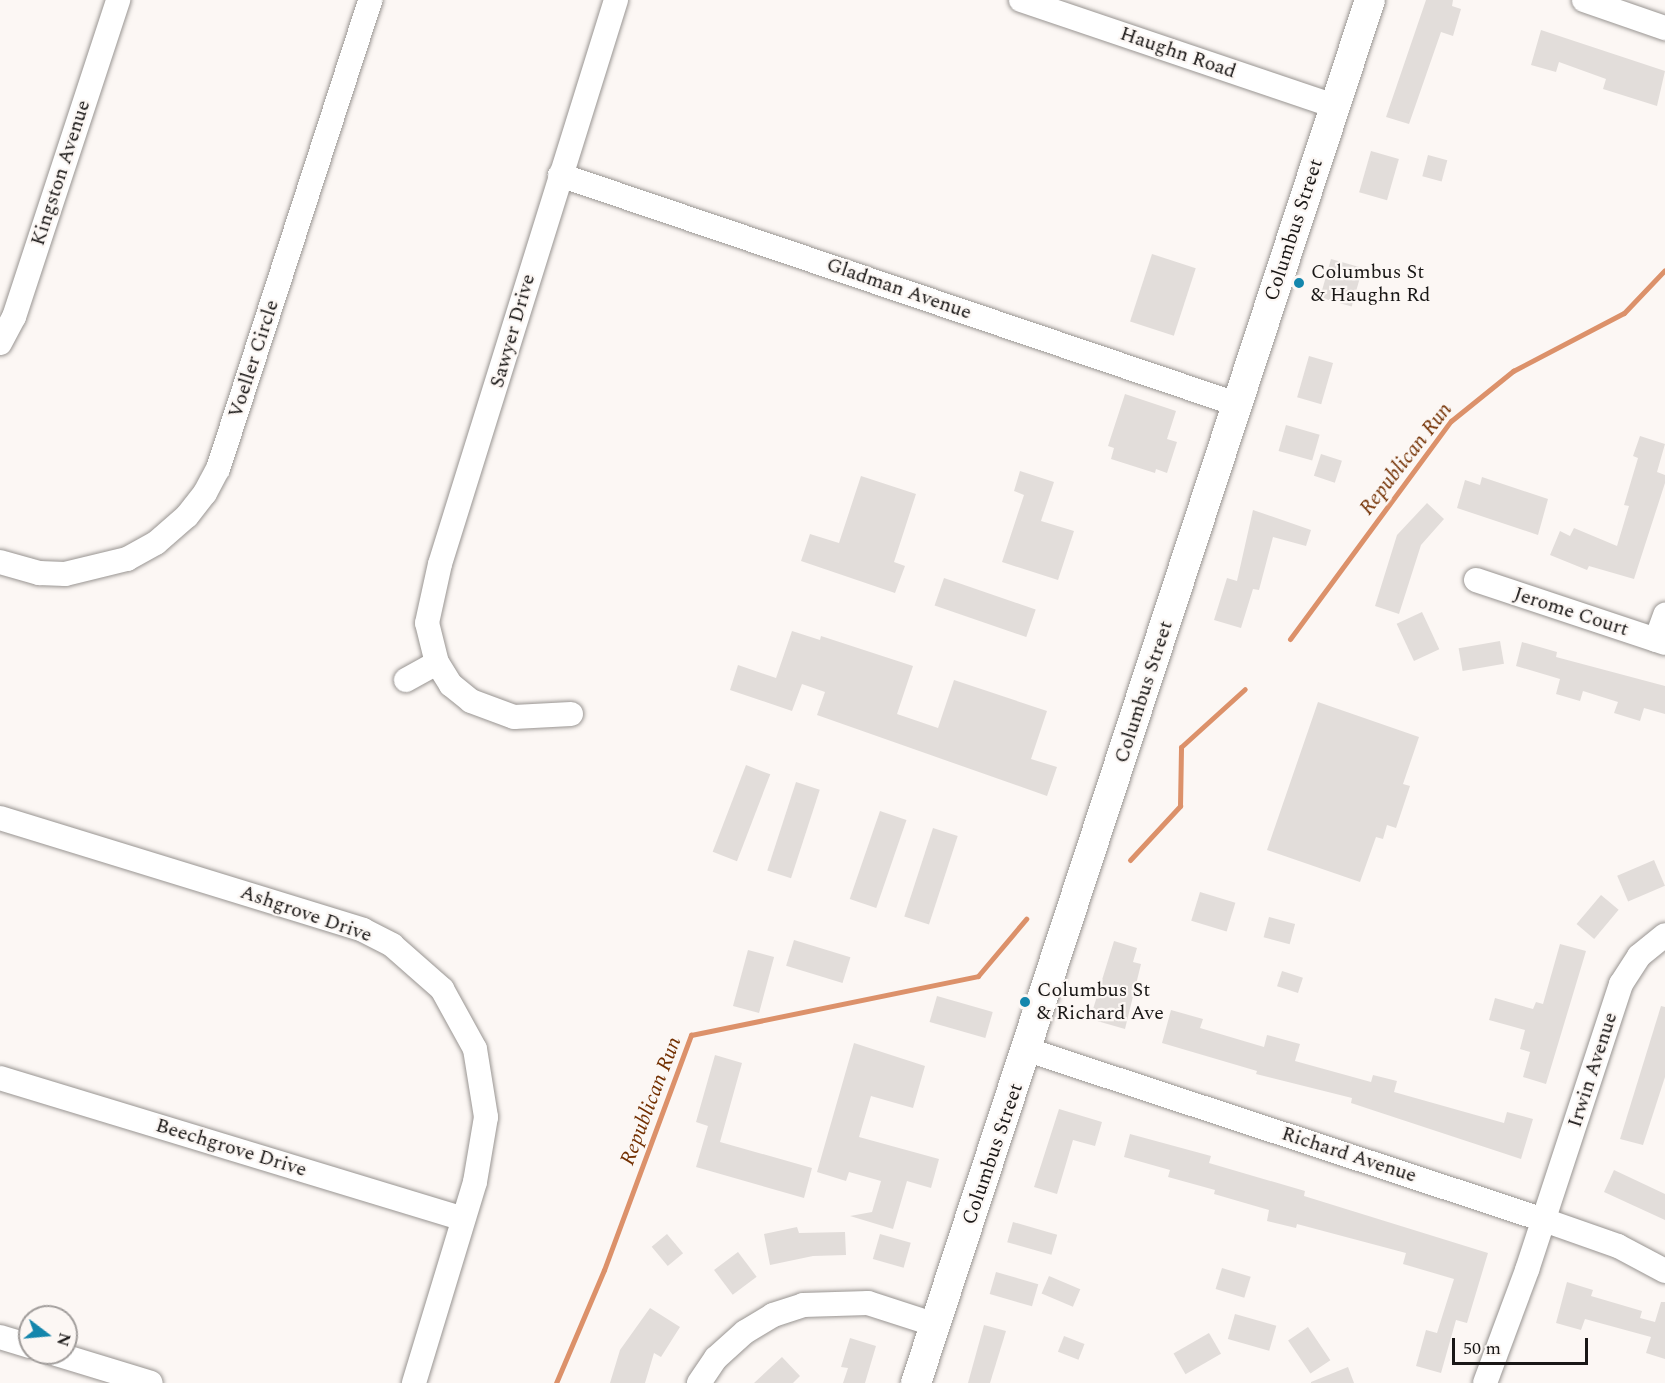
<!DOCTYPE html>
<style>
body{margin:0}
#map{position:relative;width:1665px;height:1383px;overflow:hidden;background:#fcf7f4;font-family:Spectral,serif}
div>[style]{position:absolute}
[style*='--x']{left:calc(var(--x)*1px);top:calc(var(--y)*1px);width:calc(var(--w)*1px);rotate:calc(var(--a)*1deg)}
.stream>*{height:5px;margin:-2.5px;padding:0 2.5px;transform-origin:2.5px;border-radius:2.5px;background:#dc916a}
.building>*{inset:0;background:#e2ddda;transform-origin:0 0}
.roads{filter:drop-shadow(0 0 2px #999592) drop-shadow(0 0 2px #999592)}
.minor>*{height:24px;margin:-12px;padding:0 12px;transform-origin:12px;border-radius:12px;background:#fff}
.major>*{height:30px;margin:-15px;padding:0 15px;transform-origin:15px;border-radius:15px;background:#fff}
.dots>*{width:16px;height:16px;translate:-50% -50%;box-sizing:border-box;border:3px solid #fcf7f4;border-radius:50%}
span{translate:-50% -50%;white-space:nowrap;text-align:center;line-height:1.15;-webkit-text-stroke:4.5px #fcf7f4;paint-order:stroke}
.street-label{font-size:20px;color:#191716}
.poi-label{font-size:20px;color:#191716}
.left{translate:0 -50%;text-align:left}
.water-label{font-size:21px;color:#722f00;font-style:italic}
.north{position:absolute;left:18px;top:1305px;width:60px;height:60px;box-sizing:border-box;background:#fcf7f4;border:2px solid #a19d9b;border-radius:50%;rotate:106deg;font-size:16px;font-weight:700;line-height:24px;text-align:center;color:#191716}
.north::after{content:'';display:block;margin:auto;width:21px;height:27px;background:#1486ac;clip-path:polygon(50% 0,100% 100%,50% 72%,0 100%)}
.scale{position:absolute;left:1452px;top:1338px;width:136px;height:27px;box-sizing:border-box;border:3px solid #191716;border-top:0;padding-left:8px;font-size:18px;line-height:21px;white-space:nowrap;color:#191716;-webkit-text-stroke:4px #fcf7f4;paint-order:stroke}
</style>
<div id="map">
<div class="stream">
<i style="--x:1290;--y:639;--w:271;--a:-53.6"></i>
<i style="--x:1451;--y:421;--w:80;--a:-38.9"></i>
<i style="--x:1513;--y:371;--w:125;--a:-27.6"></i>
<i style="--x:1624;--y:313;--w:59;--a:-46.4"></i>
<i style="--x:1130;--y:860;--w:74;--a:-47.2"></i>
<i style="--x:1180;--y:806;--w:59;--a:-89"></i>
<i style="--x:1181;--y:747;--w:86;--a:-42.2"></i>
<i style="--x:556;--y:1383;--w:123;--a:-67"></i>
<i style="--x:604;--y:1270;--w:251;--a:-69.7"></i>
<i style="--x:691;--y:1035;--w:293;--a:-11.6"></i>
<i style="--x:978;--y:976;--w:75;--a:-49.9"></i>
</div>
<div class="building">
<i style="clip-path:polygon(1426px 0,1453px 0,1452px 6px,1461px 9px,1453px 36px,1441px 32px,1409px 124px,1386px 117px)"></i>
<i style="clip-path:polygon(1541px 30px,1665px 71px,1657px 106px,1603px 89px,1606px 79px,1559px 62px,1556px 72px,1531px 65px)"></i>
<i style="left:1371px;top:151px;width:29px;height:43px;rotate:16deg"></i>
<i style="left:1428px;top:155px;width:20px;height:22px;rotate:15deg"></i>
<i style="left:1152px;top:254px;width:46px;height:71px;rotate:18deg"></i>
<i style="left:1331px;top:259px;width:33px;height:40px;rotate:16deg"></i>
<i style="left:1309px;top:356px;width:25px;height:43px;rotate:16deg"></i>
<i style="clip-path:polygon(1125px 394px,1176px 411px,1167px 439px,1177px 442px,1167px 473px,1156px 469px,1155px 473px,1111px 459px,1114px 448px,1108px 446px)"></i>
<i style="left:1286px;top:425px;width:35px;height:27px;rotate:16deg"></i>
<i style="clip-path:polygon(1640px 436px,1665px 444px,1657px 472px,1665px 475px,1665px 483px,1634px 579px,1589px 566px,1587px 570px,1550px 555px,1560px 531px,1570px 536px,1574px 528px,1617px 546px,1629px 506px,1624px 505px,1638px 458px,1633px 456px)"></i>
<i style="left:1321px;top:454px;width:22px;height:23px;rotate:18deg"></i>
<i style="clip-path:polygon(1020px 471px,1054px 482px,1041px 521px,1074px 531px,1058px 580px,1002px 562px,1024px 495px,1014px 491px)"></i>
<i style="clip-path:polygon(861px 476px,916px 494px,894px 562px,905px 566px,895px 593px,801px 561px,810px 534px,839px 543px)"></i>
<i style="clip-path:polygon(1482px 477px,1548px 499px,1538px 535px,1457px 508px,1465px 480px,1480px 485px)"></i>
<i style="clip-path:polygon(1427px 503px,1444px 519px,1421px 545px,1399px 614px,1375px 606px,1397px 535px)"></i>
<i style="clip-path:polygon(1253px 510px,1311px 530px,1306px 546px,1273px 537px,1259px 590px,1253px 589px,1241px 628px,1214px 620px,1227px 578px,1237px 581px)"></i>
<i style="left:944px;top:578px;width:97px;height:29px;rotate:19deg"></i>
<i style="left:1422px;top:612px;width:41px;height:28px;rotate:65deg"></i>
<i style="clip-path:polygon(792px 631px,820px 640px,821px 636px,913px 666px,897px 714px,938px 728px,954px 680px,1047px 711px,1031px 759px,1057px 767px,1047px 796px,817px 715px,825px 692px,802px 684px,792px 711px,730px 690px,738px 665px,776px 678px)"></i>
<i style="left:1500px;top:641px;width:23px;height:42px;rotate:80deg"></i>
<i style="clip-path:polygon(1522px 642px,1557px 652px,1556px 657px,1665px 686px,1665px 714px,1644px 708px,1640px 721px,1614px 713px,1618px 702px,1583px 691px,1580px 701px,1556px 694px,1560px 679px,1516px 666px)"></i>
<i style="clip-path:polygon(1318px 702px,1419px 737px,1403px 784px,1410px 786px,1396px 828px,1387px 825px,1383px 839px,1376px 837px,1360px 882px,1267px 850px)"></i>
<i style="left:746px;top:765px;width:26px;height:93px;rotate:21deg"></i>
<i style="left:796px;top:782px;width:25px;height:93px;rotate:18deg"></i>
<i style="left:880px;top:811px;width:28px;height:93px;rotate:19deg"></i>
<i style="left:933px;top:828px;width:26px;height:93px;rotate:18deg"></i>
<i style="left:1654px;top:860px;width:28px;height:40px;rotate:67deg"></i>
<i style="left:1200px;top:892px;width:37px;height:30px;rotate:17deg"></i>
<i style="left:1601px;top:895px;width:23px;height:38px;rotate:40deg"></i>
<i style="left:1269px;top:917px;width:27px;height:21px;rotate:15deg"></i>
<i style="left:794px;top:940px;width:59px;height:27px;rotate:17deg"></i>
<i style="clip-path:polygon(1114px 941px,1137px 948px,1133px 962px,1141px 964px,1125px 1029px,1090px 1019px)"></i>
<i style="clip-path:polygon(1560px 944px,1586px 951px,1546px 1084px,1523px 1077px,1530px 1052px,1520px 1049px,1525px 1030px,1489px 1020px,1495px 998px,1533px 1009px,1536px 1002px,1543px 1004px)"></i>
<i style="left:748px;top:950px;width:27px;height:58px;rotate:15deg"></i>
<i style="left:1282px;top:971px;width:22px;height:16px;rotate:18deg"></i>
<i style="left:937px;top:996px;width:58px;height:27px;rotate:16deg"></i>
<i style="clip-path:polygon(1661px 1006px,1665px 1007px,1665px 1077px,1643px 1145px,1620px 1139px)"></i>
<i style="clip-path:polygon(1171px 1010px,1203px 1019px,1200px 1028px,1264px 1047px,1267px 1035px,1300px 1044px,1295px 1061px,1371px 1082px,1373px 1075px,1397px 1081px,1394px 1092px,1504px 1123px,1507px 1112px,1533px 1119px,1521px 1159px,1351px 1103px,1352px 1098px,1256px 1074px,1257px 1071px,1162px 1043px)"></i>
<i style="clip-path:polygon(854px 1043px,925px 1066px,913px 1108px,871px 1096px,859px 1137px,939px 1159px,931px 1188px,907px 1181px,893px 1229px,850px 1216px,872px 1212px,881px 1181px,849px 1172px,846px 1181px,817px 1172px)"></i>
<i style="clip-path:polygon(715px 1055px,742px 1063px,720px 1142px,812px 1168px,804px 1198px,696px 1167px,708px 1126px,696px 1122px)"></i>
<i style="clip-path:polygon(1059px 1109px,1102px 1122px,1095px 1146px,1073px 1140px,1057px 1194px,1034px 1187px)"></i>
<i style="clip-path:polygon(1130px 1134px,1211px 1156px,1209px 1163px,1305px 1191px,1304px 1196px,1488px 1253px,1467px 1323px,1456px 1320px,1441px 1373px,1416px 1366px,1426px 1330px,1437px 1333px,1454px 1279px,1403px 1264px,1406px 1253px,1297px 1224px,1296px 1228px,1267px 1221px,1269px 1210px,1214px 1194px,1215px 1190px,1168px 1177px,1170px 1170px,1124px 1157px)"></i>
<i style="clip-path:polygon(1614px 1170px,1665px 1194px,1665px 1220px,1604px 1192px)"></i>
<i style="left:1013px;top:1222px;width:46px;height:21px;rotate:16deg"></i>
<i style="clip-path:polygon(797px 1227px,799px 1233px,845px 1232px,846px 1255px,813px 1256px,770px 1265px,764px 1234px)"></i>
<i style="left:667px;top:1234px;width:25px;height:20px;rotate:50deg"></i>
<i style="left:880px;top:1234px;width:32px;height:26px;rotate:16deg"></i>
<i style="left:738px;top:1252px;width:31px;height:30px;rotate:53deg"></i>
<i style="left:1222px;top:1268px;width:30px;height:22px;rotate:17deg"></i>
<i style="left:996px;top:1272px;width:44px;height:23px;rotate:16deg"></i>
<i style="left:1049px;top:1276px;width:34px;height:19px;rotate:23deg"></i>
<i style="clip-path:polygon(1567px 1282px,1593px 1290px,1591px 1296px,1642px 1311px,1640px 1318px,1655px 1322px,1661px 1302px,1665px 1302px,1665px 1359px,1646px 1353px,1651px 1337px,1585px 1319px,1581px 1330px,1556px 1323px)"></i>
<i style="clip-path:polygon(650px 1308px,680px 1327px,661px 1357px,654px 1353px,645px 1383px,610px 1383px,620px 1350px)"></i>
<i style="left:1235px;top:1314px;width:43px;height:26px;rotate:16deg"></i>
<i style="clip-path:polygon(984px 1325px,1006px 1331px,990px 1383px,968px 1383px)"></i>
<i style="left:1308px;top:1327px;width:40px;height:24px;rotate:56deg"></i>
<i style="left:1209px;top:1333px;width:24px;height:41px;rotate:60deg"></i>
<i style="left:1064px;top:1336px;width:22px;height:17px;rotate:21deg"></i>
<i style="clip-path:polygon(850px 1338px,876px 1346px,865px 1383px,843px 1383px,848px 1368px,841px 1367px)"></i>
<i style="clip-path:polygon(782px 1357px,800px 1376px,793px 1383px,754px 1383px)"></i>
<i style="clip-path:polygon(1348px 1367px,1354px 1383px,1311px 1383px,1311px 1382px)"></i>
</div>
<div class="roads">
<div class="minor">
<i style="--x:1021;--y:0;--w:330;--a:18.7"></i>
<i style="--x:1584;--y:0;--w:86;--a:19.1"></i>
<i style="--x:560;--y:175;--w:714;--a:18.71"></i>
<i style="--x:0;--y:343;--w:30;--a:-62"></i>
<i style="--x:14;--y:317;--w:334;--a:-71.8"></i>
<i style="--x:0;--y:562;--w:41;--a:15.8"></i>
<i style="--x:39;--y:573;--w:26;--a:2"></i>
<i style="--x:65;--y:574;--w:64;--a:-13.6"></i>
<i style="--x:127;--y:559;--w:33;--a:-29"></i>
<i style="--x:156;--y:543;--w:41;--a:-41.1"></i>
<i style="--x:187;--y:516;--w:29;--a:-52"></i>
<i style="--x:205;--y:493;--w:27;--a:-62"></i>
<i style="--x:218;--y:469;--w:493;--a:-72"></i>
<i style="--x:1476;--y:580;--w:199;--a:18.4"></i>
<i style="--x:1656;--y:640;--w:27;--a:-70"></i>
<i style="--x:406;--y:680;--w:35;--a:-29"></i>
<i style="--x:571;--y:714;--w:57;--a:177"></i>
<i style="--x:514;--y:717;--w:46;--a:-159.6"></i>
<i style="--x:471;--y:701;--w:26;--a:-141"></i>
<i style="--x:451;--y:685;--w:26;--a:-122"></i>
<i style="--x:437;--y:663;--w:41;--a:-104"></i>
<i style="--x:427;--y:623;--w:60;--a:-77.6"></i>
<i style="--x:440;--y:564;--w:591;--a:-72.67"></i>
<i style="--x:0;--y:818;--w:380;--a:17.1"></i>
<i style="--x:363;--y:930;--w:33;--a:27"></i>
<i style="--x:392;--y:945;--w:67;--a:41.3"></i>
<i style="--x:442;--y:989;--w:68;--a:61.2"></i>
<i style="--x:475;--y:1049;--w:69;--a:80.8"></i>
<i style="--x:486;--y:1117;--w:66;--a:99.6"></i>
<i style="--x:475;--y:1182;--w:210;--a:106.9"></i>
<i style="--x:1028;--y:1050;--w:543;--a:18.23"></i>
<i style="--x:1544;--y:1220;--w:78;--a:19.4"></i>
<i style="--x:1618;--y:1246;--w:53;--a:28"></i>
<i style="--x:0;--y:1078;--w:483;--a:16.9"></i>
<i style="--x:0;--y:1337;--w:31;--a:17"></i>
<i style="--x:53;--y:1353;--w:102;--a:17"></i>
<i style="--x:699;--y:1383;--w:30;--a:-56"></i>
<i style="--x:716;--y:1358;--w:39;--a:-42"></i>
<i style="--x:745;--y:1332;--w:33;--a:-31"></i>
<i style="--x:773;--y:1315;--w:32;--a:-18"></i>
<i style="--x:803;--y:1305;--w:65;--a:-1.8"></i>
<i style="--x:868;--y:1303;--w:71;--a:17.9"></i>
<i style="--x:1485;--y:1383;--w:121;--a:-69.6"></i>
<i style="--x:1527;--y:1270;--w:301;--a:-71.8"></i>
<i style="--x:1621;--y:984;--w:33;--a:-57"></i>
<i style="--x:1639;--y:956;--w:33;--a:-39"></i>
</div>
<div class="major">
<i style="--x:916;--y:1383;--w:1456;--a:-71.83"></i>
</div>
</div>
<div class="dots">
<i style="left:1299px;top:283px;background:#1486ac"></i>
<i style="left:1025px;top:1002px;background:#1486ac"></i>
</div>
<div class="street-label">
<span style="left:1178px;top:53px;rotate:19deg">Haughn Road</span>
<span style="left:61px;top:173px;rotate:-72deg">Kingston Avenue</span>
<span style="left:1294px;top:230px;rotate:-72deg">Columbus Street</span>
<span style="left:899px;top:289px;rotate:19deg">Gladman Avenue</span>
<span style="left:513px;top:331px;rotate:-74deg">Sawyer Drive</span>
<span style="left:254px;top:359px;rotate:-72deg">Voeller Circle</span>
<span style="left:1571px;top:612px;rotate:18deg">Jerome Court</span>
<span style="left:1144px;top:692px;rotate:-72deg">Columbus Street</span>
<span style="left:306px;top:914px;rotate:19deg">Ashgrove Drive</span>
<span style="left:1593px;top:1070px;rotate:-72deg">Irwin Avenue</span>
<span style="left:231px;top:1148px;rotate:17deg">Beechgrove Drive</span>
<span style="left:993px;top:1154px;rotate:-71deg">Columbus Street</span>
<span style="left:1349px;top:1155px;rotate:18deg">Richard Avenue</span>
</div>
<div class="poi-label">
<span class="left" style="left:1311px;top:284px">Columbus St<br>&amp; Haughn Rd</span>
<span class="left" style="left:1037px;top:1002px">Columbus St<br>&amp; Richard Ave</span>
</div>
<div class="water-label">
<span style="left:1406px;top:459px;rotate:-52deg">Republican Run</span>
<span style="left:651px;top:1101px;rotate:-69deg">Republican Run</span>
</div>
<div class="north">N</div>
<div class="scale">50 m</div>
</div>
